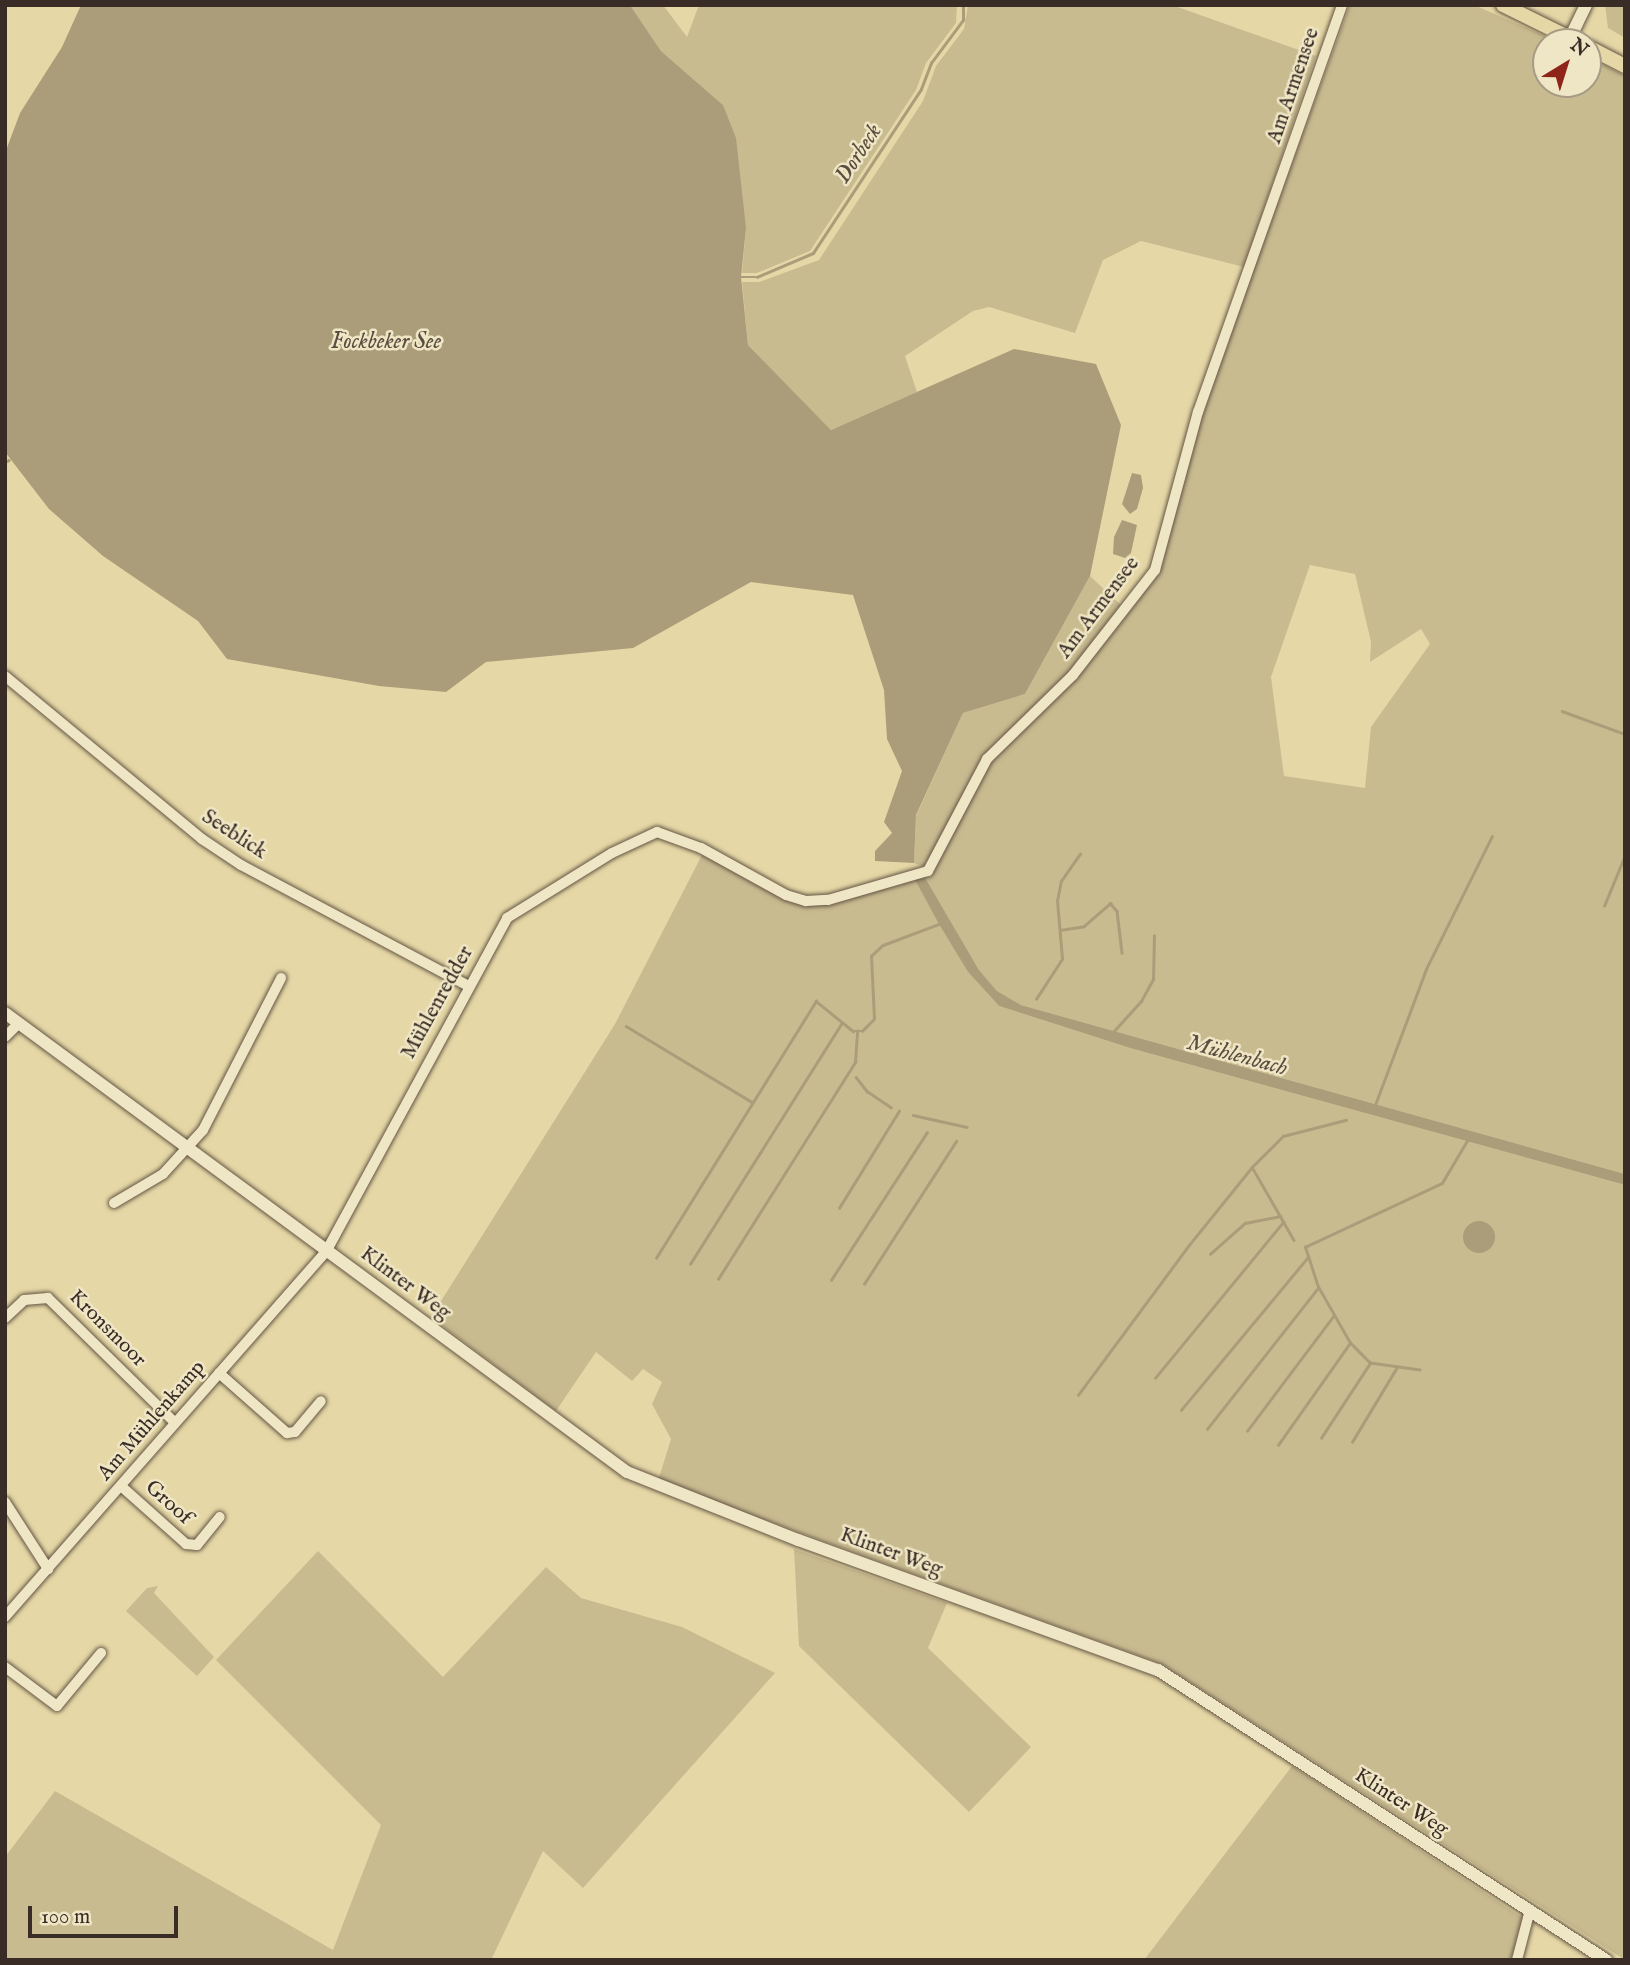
<!DOCTYPE html>
<meta charset="utf-8">
<style>
body{margin:0}
#map{position:relative;width:1630px;height:1965px;overflow:hidden;background:#e6d8a6;font-family:"IM FELL English",serif}
div>[style]{position:absolute}
[style*='--x']{left:calc(var(--x)*1px);top:calc(var(--y)*1px);width:calc(var(--w)*1px);rotate:calc(var(--a)*1deg)}
.green>*{inset:0;background:#c9bb90}
.water>*{inset:0;background:#ab9d7a}
.round{border-radius:50%}
.stream>*{height:2.5px;margin:-1.25px;padding:0 1.25px;transform-origin:1.25px;border-radius:1.25px;background:#ab9d7a}
.roads{filter:drop-shadow(0 0 2px #645645) drop-shadow(0 0 2px #645645)}
.minor>*{height:10px;margin:-5px;padding:0 5px;transform-origin:5px;border-radius:5px;background:#efe6c5}
.tertiary>*{height:12px;margin:-6px;padding:0 6px;transform-origin:6px;border-radius:6px;background:#efe6c5}
.primary>*{height:14px;margin:-7px;padding:0 7px;transform-origin:7px;border-radius:7px;background:#e6d8a6}
span{translate:-50% -50%;white-space:nowrap;text-align:center;line-height:1.15;-webkit-text-stroke:5px #efe6c5;paint-order:stroke}
.street-label{font-size:21px;color:#392b25}
.water-label{font-size:23px;color:#5b4d3f;font-style:italic}
.frame{position:absolute;inset:0;border:7px solid #392b25;pointer-events:none}
.north{position:absolute;left:1532px;top:28px;width:70px;height:70px;box-sizing:border-box;background:#efe6c5;border:2px solid #a69b85;border-radius:50%;rotate:38deg;font-size:19px;font-weight:700;line-height:28px;text-align:center;color:#392b25}
.north::after{content:'';display:block;margin:auto;width:24px;height:32px;background:#8f2418;clip-path:polygon(50% 0,100% 100%,50% 72%,0 100%)}
.scale{position:absolute;left:28px;top:1906px;width:150px;height:32px;box-sizing:border-box;border:4px solid #392b25;border-top:0;padding-left:9px;font-size:21px;line-height:24px;white-space:nowrap;color:#392b25;-webkit-text-stroke:5px #efe6c5;paint-order:stroke}
</style>
<div id="map">
<div class="green">
<i style="clip-path:polygon(630px 5px,663px 5px,687px 37px,699px 5px,957px 5px,956px 23px,926px 63px,916px 90px,810px 251px,757px 273px,742px 273px,746px 228px,723px 105px,661px 51px)"></i>
<i style="clip-path:polygon(968px 5px,1172px 5px,1316px 56px,1244px 267px,1141px 241px,1103px 260px,1075px 333px,989px 307px,973px 311px,905px 356px,917px 392px,831px 430px,748px 345px,742px 282px,759px 282px,819px 260px,923px 101px,936px 66px,964px 29px)"></i>
<i style="clip-path:polygon(evenodd,1350px 5px,1474px 5px,1559px 42px,1546px 42px,1546px 84px,1588px 84px,1588px 57px,1625px 76px,1625px 1174px,1021px 1005px,997px 991px,979px 970px,923px 874px,991px 762px,1061px 694px,1158px 571px,1201px 413px,1350px 5px,1310px 565px,1355px 574px,1371px 642px,1370px 662px,1421px 629px,1430px 644px,1371px 727px,1365px 788px,1284px 776px,1271px 677px,1310px 565px)"></i>
<i style="clip-path:polygon(1605px 5px,1625px 5px,1625px 38px,1608px 28px)"></i>
<i style="clip-path:polygon(1090px 576px,1122px 606px,1070px 673px,984px 756px,928px 868px,914px 863px,916px 816px,963px 713px,1025px 694px)"></i>
<i style="clip-path:polygon(703px 853px,785px 900px,805px 906px,831px 904px,914px 878px,968px 972px,999px 1006px,1130px 1048px,1625px 1185px,1625px 1960px,1162px 1664px,658px 1481px,671px 1439px,652px 1404px,662px 1382px,643px 1369px,632px 1381px,596px 1352px,556px 1411px,431px 1317px,615px 1024px)"></i>
<i style="clip-path:polygon(794px 1549px,947px 1603px,928px 1648px,1031px 1747px,969px 1812px,799px 1646px)"></i>
<i style="clip-path:polygon(318px 1551px,443px 1677px,546px 1567px,581px 1598px,682px 1627px,775px 1673px,583px 1888px,543px 1851px,491px 1960px,5px 1960px,5px 1857px,55px 1791px,333px 1950px,381px 1825px,216px 1660px)"></i>
<i style="clip-path:polygon(158px 1586px,154px 1593px,214px 1657px,197px 1676px,126px 1611px,147px 1588px)"></i>
<i style="clip-path:polygon(1292px 1766px,1523px 1918px,1511px 1960px,1144px 1960px)"></i>
</div>
<div class="water">
<i style="clip-path:polygon(81px 5px,630px 5px,661px 51px,723px 105px,736px 138px,746px 228px,741px 277px,748px 345px,831px 430px,1014px 349px,1096px 364px,1121px 425px,1090px 576px,1025px 694px,963px 713px,916px 815px,914px 863px,875px 861px,875px 851px,892px 833px,884px 822px,902px 771px,887px 739px,884px 690px,853px 595px,751px 582px,633px 648px,486px 662px,446px 692px,379px 686px,227px 659px,198px 621px,103px 556px,49px 509px,5px 452px,5px 153px,20px 113px,62px 47px)"></i>
<i style="clip-path:polygon(1132px 473px,1141px 475px,1143px 488px,1137px 509px,1130px 514px,1122px 504px)"></i>
<i style="clip-path:polygon(1122px 520px,1137px 525px,1131px 553px,1125px 558px,1113px 554px,1114px 537px)"></i>
<i style="clip-path:polygon(923px 874px,979px 970px,997px 991px,1021px 1005px,1625px 1174px,1625px 1185px,1130px 1048px,999px 1006px,968px 972px,939px 924px,914px 878px)"></i>
<i class="round" style="left:1463px;top:1221px;width:32px;height:32px"></i>
</div>
<div class="stream">
<i style="--x:741;--y:277;--w:16;--a:0"></i>
<i style="--x:757;--y:277;--w:61;--a:-23.2"></i>
<i style="--x:813;--y:253;--w:196;--a:-56.6"></i>
<i style="--x:921;--y:89;--w:28;--a:-69"></i>
<i style="--x:931;--y:63;--w:54;--a:-53.3"></i>
<i style="--x:963;--y:20;--w:15;--a:-90"></i>
<i style="--x:5;--y:462;--w:4;--a:-27"></i>
<i style="--x:1562;--y:711;--w:67;--a:20.1"></i>
<i style="--x:1604;--y:906;--w:55;--a:-67.6"></i>
<i style="--x:1060;--y:930;--w:24;--a:-9"></i>
<i style="--x:1084;--y:926;--w:35;--a:-41"></i>
<i style="--x:1110;--y:903;--w:11;--a:49"></i>
<i style="--x:1117;--y:911;--w:42;--a:83.2"></i>
<i style="--x:1036;--y:999;--w:48;--a:-57"></i>
<i style="--x:1062;--y:959;--w:58;--a:-94.9"></i>
<i style="--x:1057;--y:901;--w:20;--a:-79"></i>
<i style="--x:1061;--y:881;--w:33;--a:-55"></i>
<i style="--x:626;--y:1026;--w:147;--a:31.1"></i>
<i style="--x:1113;--y:1032;--w:42;--a:-47.9"></i>
<i style="--x:1141;--y:1001;--w:25;--a:-61"></i>
<i style="--x:1153;--y:979;--w:43;--a:-88.7"></i>
<i style="--x:856;--y:1077;--w:18;--a:52"></i>
<i style="--x:867;--y:1091;--w:29;--a:34"></i>
<i style="--x:1375;--y:1105;--w:145;--a:-69.4"></i>
<i style="--x:1426;--y:969;--w:148;--a:-63.6"></i>
<i style="--x:913;--y:1115;--w:55;--a:12.5"></i>
<i style="--x:1252;--y:1167;--w:84;--a:60.1"></i>
<i style="--x:839;--y:1208;--w:114;--a:-58.3"></i>
<i style="--x:1210;--y:1254;--w:47;--a:-41.5"></i>
<i style="--x:1245;--y:1223;--w:36;--a:-11"></i>
<i style="--x:656;--y:1258;--w:303;--a:-58.1"></i>
<i style="--x:816;--y:1001;--w:48;--a:39"></i>
<i style="--x:853;--y:1031;--w:9;--a:0"></i>
<i style="--x:862;--y:1031;--w:17;--a:-45"></i>
<i style="--x:874;--y:1019;--w:63;--a:-92.7"></i>
<i style="--x:871;--y:956;--w:16;--a:-43"></i>
<i style="--x:883;--y:945;--w:60;--a:-20.6"></i>
<i style="--x:690;--y:1264;--w:284;--a:-57.8"></i>
<i style="--x:718;--y:1279;--w:257;--a:-57.7"></i>
<i style="--x:855;--y:1062;--w:31;--a:-86"></i>
<i style="--x:831;--y:1280;--w:176;--a:-57"></i>
<i style="--x:864;--y:1284;--w:170;--a:-57.2"></i>
<i style="--x:1420;--y:1370;--w:50;--a:-172"></i>
<i style="--x:1370;--y:1363;--w:28;--a:-135"></i>
<i style="--x:1350;--y:1343;--w:64;--a:-119.7"></i>
<i style="--x:1318;--y:1287;--w:42;--a:-108"></i>
<i style="--x:1305;--y:1247;--w:151;--a:-25"></i>
<i style="--x:1442;--y:1183;--w:51;--a:-59.4"></i>
<i style="--x:1155;--y:1378;--w:202;--a:-50.6"></i>
<i style="--x:1078;--y:1395;--w:187;--a:-53.5"></i>
<i style="--x:1189;--y:1245;--w:100;--a:-51.1"></i>
<i style="--x:1252;--y:1167;--w:44;--a:-45"></i>
<i style="--x:1283;--y:1136;--w:65;--a:-14.3"></i>
<i style="--x:1181;--y:1410;--w:199;--a:-50.3"></i>
<i style="--x:1207;--y:1429;--w:179;--a:-51.8"></i>
<i style="--x:1247;--y:1431;--w:145;--a:-53.1"></i>
<i style="--x:1321;--y:1438;--w:90;--a:-56.8"></i>
<i style="--x:1352;--y:1442;--w:87;--a:-59"></i>
<i style="--x:1278;--y:1445;--w:125;--a:-54.8"></i>
</div>
<div class="roads">
<div class="minor">
<i style="--x:5;--y:676;--w:256;--a:39.6"></i>
<i style="--x:202;--y:839;--w:47;--a:33.7"></i>
<i style="--x:241;--y:865;--w:258;--a:28"></i>
<i style="--x:5;--y:1037;--w:20;--a:-45"></i>
<i style="--x:114;--y:1203;--w:57;--a:-30.6"></i>
<i style="--x:163;--y:1174;--w:59;--a:-47.7"></i>
<i style="--x:203;--y:1130;--w:171;--a:-62.8"></i>
<i style="--x:5;--y:1318;--w:26;--a:-43"></i>
<i style="--x:24;--y:1300;--w:24;--a:-5"></i>
<i style="--x:48;--y:1298;--w:178;--a:44.5"></i>
<i style="--x:219;--y:1373;--w:91;--a:41.4"></i>
<i style="--x:287;--y:1433;--w:8;--a:-7"></i>
<i style="--x:295;--y:1432;--w:40;--a:-50"></i>
<i style="--x:121;--y:1486;--w:87;--a:41.7"></i>
<i style="--x:186;--y:1544;--w:11;--a:5"></i>
<i style="--x:197;--y:1545;--w:36;--a:-51"></i>
<i style="--x:5;--y:1502;--w:80;--a:57.3"></i>
<i style="--x:5;--y:1617;--w:488;--a:-48.7"></i>
<i style="--x:327;--y:1250;--w:378;--a:-61.5"></i>
<i style="--x:507;--y:918;--w:123;--a:-31.8"></i>
<i style="--x:612;--y:853;--w:50;--a:-25"></i>
<i style="--x:657;--y:832;--w:47;--a:20"></i>
<i style="--x:701;--y:848;--w:97;--a:28.9"></i>
<i style="--x:786;--y:895;--w:21;--a:17"></i>
<i style="--x:806;--y:901;--w:22;--a:-3"></i>
<i style="--x:828;--y:900;--w:104;--a:-16.2"></i>
<i style="--x:928;--y:871;--w:127;--a:-62.2"></i>
<i style="--x:987;--y:759;--w:120;--a:-44.3"></i>
<i style="--x:1073;--y:675;--w:133;--a:-52"></i>
<i style="--x:1155;--y:570;--w:164;--a:-74.8"></i>
<i style="--x:1198;--y:412;--w:432;--a:-70.5"></i>
<i style="--x:5;--y:1667;--w:65;--a:36.9"></i>
<i style="--x:57;--y:1706;--w:69;--a:-50.3"></i>
<i style="--x:1517;--y:1960;--w:52;--a:-75.4"></i>
</div>
<div class="tertiary">
<i style="--x:1570;--y:38;--w:37;--a:-64"></i>
<i style="--x:5;--y:1013;--w:773;--a:36.43"></i>
<i style="--x:627;--y:1472;--w:184;--a:21.7"></i>
<i style="--x:798;--y:1540;--w:383;--a:19.9"></i>
<i style="--x:1158;--y:1670;--w:534;--a:32.92"></i>
</div>
<div class="primary">
<i style="--x:1503;--y:5;--w:84;--a:26.3"></i>
<i style="--x:1588;--y:47;--w:42;--a:27.2"></i>
</div>
</div>
<div class="street-label">
<span style="left:1294px;top:86px;rotate:-71deg">Am Armensee</span>
<span style="left:1099px;top:608px;rotate:-53deg">Am Armensee</span>
<span style="left:234px;top:835px;rotate:33deg">Seeblick</span>
<span style="left:438px;top:1003px;rotate:-61deg">Mühlenredder</span>
<span style="left:405px;top:1284px;rotate:37deg">Klinter Weg</span>
<span style="left:107px;top:1329px;rotate:45deg">Kronsmoor</span>
<span style="left:152px;top:1421px;rotate:-49deg">Am Mühlenkamp</span>
<span style="left:168px;top:1503px;rotate:42deg">Groof</span>
<span style="left:891px;top:1553px;rotate:20deg">Klinter Weg</span>
<span style="left:1401px;top:1803px;rotate:33deg">Klinter Weg</span>
</div>
<div class="water-label">
<span style="left:859px;top:154px;rotate:-57deg">Dorbeck</span>
<span style="left:386px;top:342px">Fockbeker See</span>
<span style="left:1237px;top:1056px;rotate:15deg">Mühlenbach</span>
</div>
<div class="frame"></div>
<div class="north">N</div>
<div class="scale">100 m</div>
</div>
